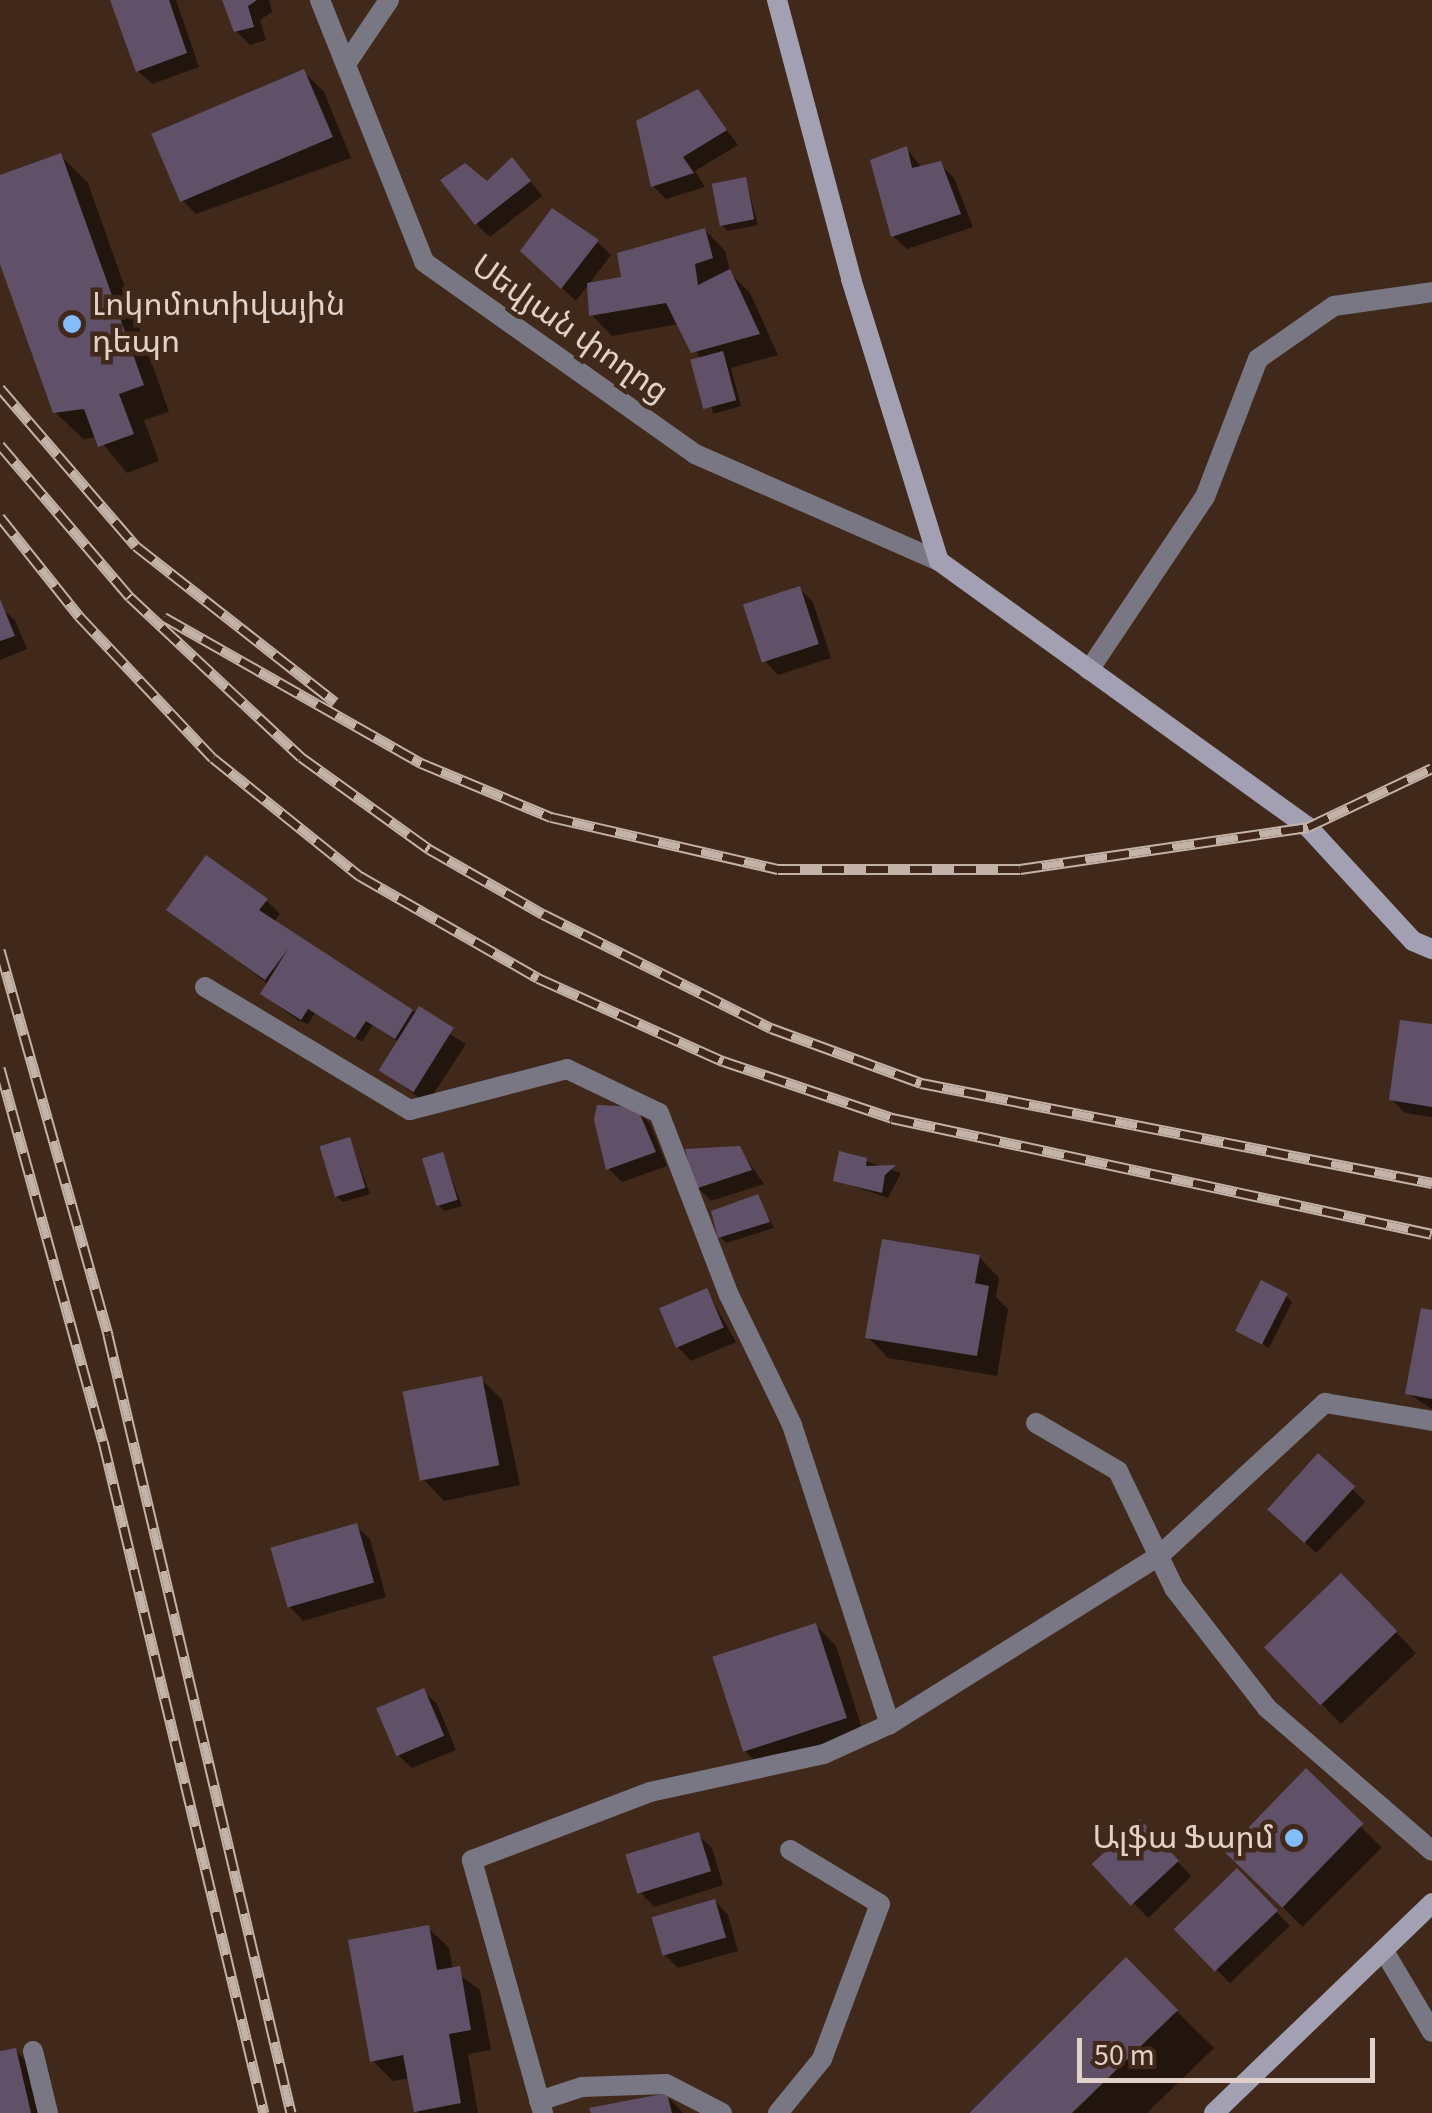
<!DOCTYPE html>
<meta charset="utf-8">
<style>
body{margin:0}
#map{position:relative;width:1432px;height:2113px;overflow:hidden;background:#40291a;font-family:"Source Sans 3","Noto Sans Armenian",sans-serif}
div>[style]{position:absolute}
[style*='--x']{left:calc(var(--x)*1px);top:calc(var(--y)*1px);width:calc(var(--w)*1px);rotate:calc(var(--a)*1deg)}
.shadow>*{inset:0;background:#0007;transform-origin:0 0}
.building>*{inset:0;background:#605169;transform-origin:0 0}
.lane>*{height:20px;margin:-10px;padding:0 10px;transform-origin:10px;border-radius:10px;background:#797784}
.street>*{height:20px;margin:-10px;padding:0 10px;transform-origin:10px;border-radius:10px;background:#797784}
.secondary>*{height:20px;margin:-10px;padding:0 10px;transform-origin:10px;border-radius:10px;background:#a3a0b4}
.rail>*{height:11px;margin-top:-5.5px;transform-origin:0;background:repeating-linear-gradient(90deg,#40291a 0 22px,#c3b2a7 0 44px);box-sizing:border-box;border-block:2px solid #c3b2a7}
.dots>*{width:28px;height:28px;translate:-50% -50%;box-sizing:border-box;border:5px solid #40291a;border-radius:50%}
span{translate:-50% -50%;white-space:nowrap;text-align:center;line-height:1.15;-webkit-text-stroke:9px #40291a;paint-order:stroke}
.poi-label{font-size:32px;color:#e1d1c8}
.left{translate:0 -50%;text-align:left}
.right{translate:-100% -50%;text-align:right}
.street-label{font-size:32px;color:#e1d1c8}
.scale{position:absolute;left:1077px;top:2038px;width:298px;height:45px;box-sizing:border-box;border:5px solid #e1d1c8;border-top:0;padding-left:12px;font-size:30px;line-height:35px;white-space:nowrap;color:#e1d1c8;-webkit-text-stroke:8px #40291a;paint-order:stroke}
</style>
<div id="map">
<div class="shadow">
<i style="clip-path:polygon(113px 0,176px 0,199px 67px,152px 84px,138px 71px)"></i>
<i style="clip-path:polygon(225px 0,269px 0,272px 12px,260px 20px,266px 40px,250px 45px,236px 31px)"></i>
<i style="clip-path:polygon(303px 71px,324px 92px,351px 158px,196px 214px,176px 194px)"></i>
<i style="clip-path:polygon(698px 92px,738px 145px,695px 171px,705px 187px,666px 199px,653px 186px)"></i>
<i style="clip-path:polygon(907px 149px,922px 168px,940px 164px,954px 178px,973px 227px,907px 249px,893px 236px)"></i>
<i style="clip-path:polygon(61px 156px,88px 183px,169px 412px,144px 420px,159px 461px,127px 473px,97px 437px,83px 439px,55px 412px,0 257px,0 178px)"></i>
<i style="clip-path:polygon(525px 174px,542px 196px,490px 237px,476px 224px,487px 184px)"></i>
<i style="clip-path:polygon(746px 180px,758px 225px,727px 231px,721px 224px)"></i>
<i style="clip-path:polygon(705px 230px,725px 251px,731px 274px,750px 293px,778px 355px,731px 368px,741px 406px,713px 414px,702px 361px,679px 324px,612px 336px,592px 315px,624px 279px)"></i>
<i style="clip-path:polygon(597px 242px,611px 255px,576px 301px,537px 265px)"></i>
<i style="clip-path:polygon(799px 588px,813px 602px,831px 658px,778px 675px,765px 661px)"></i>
<i style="clip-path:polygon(0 607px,15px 620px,27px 649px,0 660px)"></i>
<i style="clip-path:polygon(266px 900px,280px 914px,273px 923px,466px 1044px,427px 1104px,382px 1070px,399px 1042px,373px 1025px,362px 1042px,315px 1013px,308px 1024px,297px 1020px,263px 994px,269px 985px,170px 909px)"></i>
<i style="clip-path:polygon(1432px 1027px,1432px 1117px,1405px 1113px,1392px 1100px)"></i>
<i style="clip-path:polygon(636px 1110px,650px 1124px,667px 1166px,622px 1182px,609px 1169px)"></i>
<i style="clip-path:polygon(350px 1140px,370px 1194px,343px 1202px,336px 1196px)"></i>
<i style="clip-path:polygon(739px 1148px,764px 1184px,711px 1201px,697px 1187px)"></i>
<i style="clip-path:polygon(443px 1155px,462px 1206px,445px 1211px,438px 1205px)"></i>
<i style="clip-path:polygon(866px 1161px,901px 1173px,888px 1198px,836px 1180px)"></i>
<i style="clip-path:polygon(757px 1196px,774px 1228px,726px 1243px,720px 1237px)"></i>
<i style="clip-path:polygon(979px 1257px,999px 1278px,996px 1297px,1008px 1309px,997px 1376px,888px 1358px,868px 1337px)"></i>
<i style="clip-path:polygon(707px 1291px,736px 1342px,691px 1361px,678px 1347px)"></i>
<i style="clip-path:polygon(1286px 1296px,1292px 1302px,1269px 1348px,1239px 1330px)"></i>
<i style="clip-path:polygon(1432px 1312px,1432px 1409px,1407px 1393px)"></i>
<i style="clip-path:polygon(481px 1379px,502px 1400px,520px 1485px,444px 1501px,424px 1480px)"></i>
<i style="left:1318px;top:1456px;width:66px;height:71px;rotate:44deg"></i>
<i style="clip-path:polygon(356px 1526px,370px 1539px,386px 1597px,303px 1621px,290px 1607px)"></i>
<i style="clip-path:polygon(1361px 1596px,1416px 1653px,1341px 1724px,1266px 1646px)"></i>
<i style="clip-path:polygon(816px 1626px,836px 1646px,865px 1738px,765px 1771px,744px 1750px)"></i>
<i style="clip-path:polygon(423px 1691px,437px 1704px,456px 1750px,412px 1768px,398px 1755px)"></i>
<i style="left:1306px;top:1772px;width:107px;height:112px;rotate:45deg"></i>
<i style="left:1140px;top:1823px;width:74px;height:60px;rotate:46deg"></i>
<i style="clip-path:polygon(698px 1835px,712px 1848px,723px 1885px,654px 1907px,641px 1893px)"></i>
<i style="left:1237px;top:1871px;width:76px;height:83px;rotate:46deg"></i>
<i style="clip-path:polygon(715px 1901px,728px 1915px,738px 1951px,678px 1968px,664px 1954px)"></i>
<i style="clip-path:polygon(428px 1928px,449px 1948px,453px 1970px,480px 1990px,491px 2050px,468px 2054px,478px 2113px,418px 2113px,410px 2078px,393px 2081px,372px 2060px)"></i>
<i style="clip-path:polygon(1126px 1961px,1214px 2048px,1147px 2113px,968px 2113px)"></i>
<i style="clip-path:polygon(15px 2050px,42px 2077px,50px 2113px,0 2113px,0 2054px)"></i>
<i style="clip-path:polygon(667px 2096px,683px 2113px,593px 2113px)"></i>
</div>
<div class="building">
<i style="clip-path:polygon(110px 0,169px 0,187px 53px,136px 72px)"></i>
<i style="clip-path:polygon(222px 0,257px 0,248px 6px,254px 27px,234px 32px)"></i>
<i style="left:304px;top:69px;width:74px;height:166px;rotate:67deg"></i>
<i style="clip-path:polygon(698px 89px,727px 130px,683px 157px,694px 173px,651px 187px,636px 121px)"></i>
<i style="clip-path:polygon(907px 146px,912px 168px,941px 161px,961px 214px,891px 237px,870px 160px)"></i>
<i style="clip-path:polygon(61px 153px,144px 385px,119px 394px,134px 434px,98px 447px,84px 409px,53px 413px,0 264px,0 175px)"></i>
<i style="clip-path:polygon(512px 157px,531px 181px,475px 225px,440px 180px,465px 163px,487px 181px)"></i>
<i style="left:746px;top:177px;width:43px;height:35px;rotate:79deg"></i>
<i style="clip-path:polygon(552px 208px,599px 240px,561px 289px,520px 251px)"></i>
<i style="clip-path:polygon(705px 228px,713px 258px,695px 264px,698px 285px,730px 269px,760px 334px,691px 353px,666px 303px,589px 316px,587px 283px,621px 277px,617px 253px)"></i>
<i style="left:723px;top:351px;width:51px;height:34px;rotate:75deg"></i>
<i style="left:800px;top:586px;width:61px;height:60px;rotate:72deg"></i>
<i style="clip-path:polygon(0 599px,15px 636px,0 641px)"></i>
<i style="clip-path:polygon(206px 855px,268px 899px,259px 910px,413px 1010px,395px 1039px,366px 1021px,355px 1038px,308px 1009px,301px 1020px,260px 994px,288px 949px,265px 980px,166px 910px)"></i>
<i style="left:419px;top:1006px;width:41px;height:76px;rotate:32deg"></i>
<i style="clip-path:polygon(1400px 1020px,1432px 1024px,1432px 1107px,1389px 1100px)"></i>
<i style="clip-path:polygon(597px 1105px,637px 1107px,656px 1152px,606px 1170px,594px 1120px)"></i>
<i style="left:350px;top:1137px;width:53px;height:32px;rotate:73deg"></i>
<i style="clip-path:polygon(740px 1146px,752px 1170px,695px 1189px,685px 1149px)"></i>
<i style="clip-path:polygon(839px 1151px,867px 1158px,866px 1166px,896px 1165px,885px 1175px,882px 1193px,833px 1181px)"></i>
<i style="left:443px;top:1152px;width:50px;height:22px;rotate:73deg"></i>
<i style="clip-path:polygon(758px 1194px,770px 1222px,718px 1238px,711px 1211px)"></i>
<i style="clip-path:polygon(882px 1239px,980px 1255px,975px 1283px,989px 1286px,977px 1356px,865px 1338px)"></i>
<i style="left:1261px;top:1280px;width:30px;height:57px;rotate:27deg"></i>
<i style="left:707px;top:1288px;width:43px;height:52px;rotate:67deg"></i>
<i style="clip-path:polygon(1421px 1308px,1432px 1310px,1432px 1399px,1405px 1394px)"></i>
<i style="left:482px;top:1376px;width:91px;height:81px;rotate:79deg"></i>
<i style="left:1318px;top:1453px;width:50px;height:76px;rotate:42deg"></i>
<i style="left:357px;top:1523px;width:62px;height:90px;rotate:74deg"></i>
<i style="left:1341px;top:1573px;width:81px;height:107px;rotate:46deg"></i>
<i style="left:816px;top:1623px;width:100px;height:109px;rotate:72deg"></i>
<i style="left:424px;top:1688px;width:52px;height:52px;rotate:67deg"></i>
<i style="left:1306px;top:1768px;width:80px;height:117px;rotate:44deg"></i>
<i style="left:1140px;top:1819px;width:57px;height:66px;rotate:47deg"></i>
<i style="left:699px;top:1832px;width:41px;height:77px;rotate:73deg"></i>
<i style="left:1237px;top:1868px;width:59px;height:88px;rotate:46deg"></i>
<i style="left:715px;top:1899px;width:40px;height:66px;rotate:74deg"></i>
<i style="clip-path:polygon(429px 1925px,437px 1970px,460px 1966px,471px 2030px,449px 2034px,461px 2103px,414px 2112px,403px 2055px,370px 2062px,348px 1940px)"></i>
<i style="clip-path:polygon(1126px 1957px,1178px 2010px,1072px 2113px,969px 2113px)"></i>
<i style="clip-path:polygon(16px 2048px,31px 2113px,0 2113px,0 2051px)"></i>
<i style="clip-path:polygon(667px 2093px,672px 2113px,591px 2113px,589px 2108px)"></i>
</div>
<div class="lane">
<i style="--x:346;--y:64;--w:77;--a:-56.1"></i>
<i style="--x:1089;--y:670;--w:208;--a:-56.2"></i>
<i style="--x:1205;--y:497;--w:148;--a:-69"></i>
<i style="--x:1258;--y:359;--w:93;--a:-34.9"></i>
<i style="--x:1334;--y:306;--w:99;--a:-8.1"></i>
<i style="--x:205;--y:987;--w:239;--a:31"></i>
<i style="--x:410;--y:1110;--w:162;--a:-14.6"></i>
<i style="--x:567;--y:1069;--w:102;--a:25.6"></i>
<i style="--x:659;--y:1113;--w:195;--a:69"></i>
<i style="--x:729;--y:1295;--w:144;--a:64.1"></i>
<i style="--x:792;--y:1425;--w:315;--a:71.9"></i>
<i style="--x:1036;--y:1423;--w:95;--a:30.3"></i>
<i style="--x:1118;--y:1471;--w:130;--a:64.4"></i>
<i style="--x:1174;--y:1588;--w:152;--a:52.2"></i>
<i style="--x:1267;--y:1708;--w:218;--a:40.9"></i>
<i style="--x:33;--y:2051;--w:64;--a:76.4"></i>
<i style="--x:539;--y:2101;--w:45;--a:-18"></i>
<i style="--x:582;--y:2087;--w:84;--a:-2"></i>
<i style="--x:666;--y:2084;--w:63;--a:27.4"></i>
<i style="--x:778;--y:2113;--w:70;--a:-50.8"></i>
<i style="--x:822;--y:2059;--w:165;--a:-69.5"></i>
<i style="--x:880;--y:1904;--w:105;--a:-149"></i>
</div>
<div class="street">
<i style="--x:320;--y:0;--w:282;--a:68.3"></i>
<i style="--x:424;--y:262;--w:332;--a:35.3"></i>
<i style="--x:695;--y:454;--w:266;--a:23.7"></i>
<i style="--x:1384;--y:1951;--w:94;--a:59.3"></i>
<i style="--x:543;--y:2113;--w:263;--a:-105.7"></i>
<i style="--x:472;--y:1860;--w:191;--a:-20.9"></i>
<i style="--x:650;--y:1792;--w:178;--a:-12.3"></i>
<i style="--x:824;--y:1754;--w:72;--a:-24.4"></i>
<i style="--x:890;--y:1724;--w:317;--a:-32"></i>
<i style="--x:1159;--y:1556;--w:226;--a:-42.7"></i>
<i style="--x:1325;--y:1403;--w:109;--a:9.5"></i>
</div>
<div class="secondary">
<i style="--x:777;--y:0;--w:289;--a:75.1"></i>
<i style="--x:851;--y:279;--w:295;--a:72.7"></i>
<i style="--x:939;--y:561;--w:455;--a:35.8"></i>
<i style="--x:1308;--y:827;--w:155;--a:47.4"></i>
<i style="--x:1413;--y:941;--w:21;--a:23"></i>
<i style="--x:1214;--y:2113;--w:303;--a:-43.9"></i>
</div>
<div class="rail">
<i style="--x:0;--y:388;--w:208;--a:49.3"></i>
<i style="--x:136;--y:546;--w:253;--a:38.1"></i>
<i style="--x:0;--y:445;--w:200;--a:49.5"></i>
<i style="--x:130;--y:597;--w:234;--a:43.1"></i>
<i style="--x:301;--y:757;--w:158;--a:35.7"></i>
<i style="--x:429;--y:849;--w:131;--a:29.7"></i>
<i style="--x:543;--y:914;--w:255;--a:26.6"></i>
<i style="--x:771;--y:1028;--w:160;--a:20.1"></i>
<i style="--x:921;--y:1083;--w:521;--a:11.07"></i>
<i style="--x:0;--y:517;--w:127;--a:51.4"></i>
<i style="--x:79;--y:616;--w:195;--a:46.7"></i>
<i style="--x:213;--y:758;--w:189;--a:38.8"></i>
<i style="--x:360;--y:876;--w:205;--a:29.8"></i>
<i style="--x:538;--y:978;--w:203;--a:24.2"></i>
<i style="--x:723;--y:1061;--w:178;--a:18.6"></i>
<i style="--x:892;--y:1118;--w:552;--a:12.12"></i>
<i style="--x:164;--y:617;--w:296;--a:29.6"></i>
<i style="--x:421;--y:763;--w:141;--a:22.6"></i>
<i style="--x:551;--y:817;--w:233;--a:12.9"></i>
<i style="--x:778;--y:869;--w:242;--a:0"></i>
<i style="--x:1020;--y:869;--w:291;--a:-8.3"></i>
<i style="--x:1308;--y:827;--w:137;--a:-25.4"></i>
<i style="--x:0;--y:950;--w:400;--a:74.3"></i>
<i style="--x:108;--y:1335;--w:799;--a:76.76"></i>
<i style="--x:0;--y:1068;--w:387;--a:74.6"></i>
<i style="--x:103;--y:1441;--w:691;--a:76.53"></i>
</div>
<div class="dots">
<i style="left:72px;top:324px;background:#83bcfb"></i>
<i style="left:1294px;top:1838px;background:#83bcfb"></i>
</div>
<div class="poi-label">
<span class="left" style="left:92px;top:324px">Լոկոմոտիվային<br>դեպո</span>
<span class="right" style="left:1274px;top:1838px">Ալֆա Ֆարմ</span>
</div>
<div class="street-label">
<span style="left:570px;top:329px;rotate:35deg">Սեվյան փողոց</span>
</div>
<div class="scale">50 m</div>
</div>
